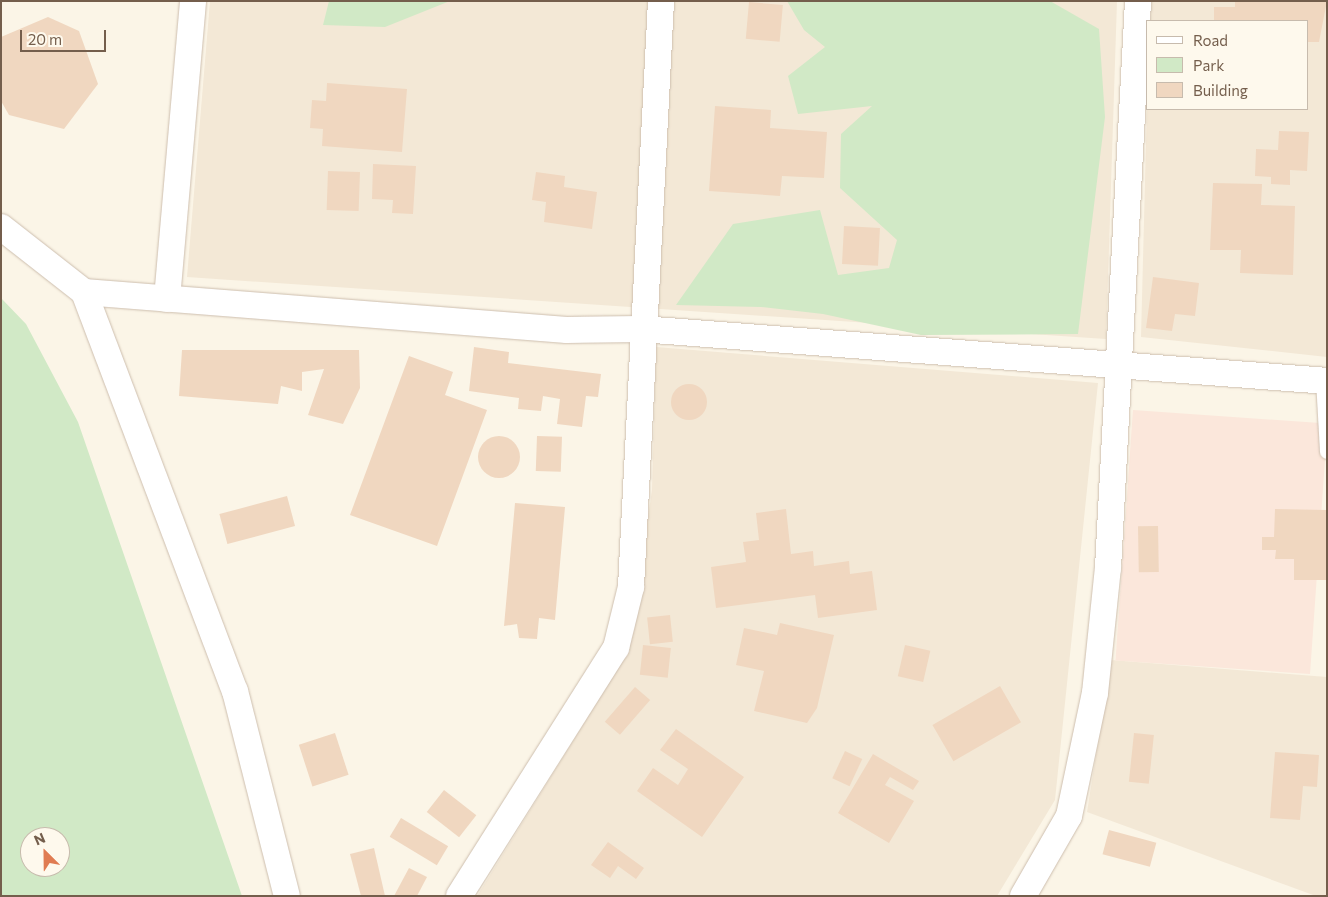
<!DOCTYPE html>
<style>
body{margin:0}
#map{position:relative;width:1328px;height:897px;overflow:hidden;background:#fbf5e7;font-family:Commissioner,sans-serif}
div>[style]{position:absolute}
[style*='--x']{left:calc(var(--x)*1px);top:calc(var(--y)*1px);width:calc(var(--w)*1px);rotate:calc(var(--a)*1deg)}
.residential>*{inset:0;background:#f3e8d6}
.commercial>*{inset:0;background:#fbe7db;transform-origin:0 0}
.green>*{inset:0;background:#d1e9c6}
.building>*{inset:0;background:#f0d7c0;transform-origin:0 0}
.round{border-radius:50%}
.roads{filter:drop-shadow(0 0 1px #cdbeae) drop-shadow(0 0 1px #cdbeae)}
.lane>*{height:14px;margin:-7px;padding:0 7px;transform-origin:7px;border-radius:7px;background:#fff}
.street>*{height:26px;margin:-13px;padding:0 13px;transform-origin:13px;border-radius:13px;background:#fff}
span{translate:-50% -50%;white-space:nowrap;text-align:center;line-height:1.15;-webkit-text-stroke:4px #fef9ed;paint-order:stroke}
.frame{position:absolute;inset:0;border:2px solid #745e4c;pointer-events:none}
.legend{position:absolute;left:1146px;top:20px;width:162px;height:90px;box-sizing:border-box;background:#fef9ed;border:1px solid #c7bbad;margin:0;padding:6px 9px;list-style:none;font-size:15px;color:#745e4c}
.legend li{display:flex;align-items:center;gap:10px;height:25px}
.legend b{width:25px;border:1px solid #c7bbad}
.north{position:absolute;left:20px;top:827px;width:50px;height:50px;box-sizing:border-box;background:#fef9ed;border:1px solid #c7bbad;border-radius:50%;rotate:337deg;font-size:14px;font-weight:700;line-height:20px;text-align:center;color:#745e4c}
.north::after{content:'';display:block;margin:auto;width:18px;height:22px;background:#e07c52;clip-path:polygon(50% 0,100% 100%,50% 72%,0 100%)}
.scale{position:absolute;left:20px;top:30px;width:86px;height:22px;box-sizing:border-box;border:2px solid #745e4c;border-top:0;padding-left:6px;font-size:15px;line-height:18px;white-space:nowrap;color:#745e4c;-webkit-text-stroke:4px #fef9ed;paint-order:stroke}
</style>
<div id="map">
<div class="residential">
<i style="clip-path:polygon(210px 1px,1117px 1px,1106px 339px,187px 277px)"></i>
<i style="clip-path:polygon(1152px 1px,1327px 1px,1327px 357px,1141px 337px,1147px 104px,1147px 109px,1307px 109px,1307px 21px,1150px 21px)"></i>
<i style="clip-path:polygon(656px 347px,1098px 383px,1055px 800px,997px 896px,477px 896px,628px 652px,652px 490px)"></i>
<i style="clip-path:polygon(1111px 660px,1327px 677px,1327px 896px,1316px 896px,1087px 812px)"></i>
</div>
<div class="commercial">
<i style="left:1133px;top:410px;width:195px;height:251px;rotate:4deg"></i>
</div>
<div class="green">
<i style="clip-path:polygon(329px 1px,450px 1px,385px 27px,323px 25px)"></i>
<i style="clip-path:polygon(787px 1px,1050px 1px,1099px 29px,1105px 117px,1078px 334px,921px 335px,823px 314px,761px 307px,676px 305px,733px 224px,820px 210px,838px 275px,889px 268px,897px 240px,840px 188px,841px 134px,872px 106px,798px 114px,788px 76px,825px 47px,804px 30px)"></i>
<i style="clip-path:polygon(evenodd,1px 298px,26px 324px,78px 422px,242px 896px,1px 896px,1px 298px,30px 837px,60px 837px,60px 867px,30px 867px,30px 837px)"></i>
</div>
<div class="building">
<i style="clip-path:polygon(1235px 1px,1327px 1px,1319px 42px,1307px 42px,1307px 21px,1214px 21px,1214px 7px,1235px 7px)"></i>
<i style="left:749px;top:2px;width:34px;height:37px;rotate:5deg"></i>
<i style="clip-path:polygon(48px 17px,79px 31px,98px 84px,64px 129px,9px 115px,1px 101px,1px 37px)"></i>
<i style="clip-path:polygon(327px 83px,407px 89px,402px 152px,322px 146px,323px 129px,310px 128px,312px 100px,326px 101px)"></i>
<i style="clip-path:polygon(715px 106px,771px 110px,770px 128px,827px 132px,824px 178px,782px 176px,780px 196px,709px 191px)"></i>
<i style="clip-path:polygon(1279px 131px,1309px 132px,1307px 171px,1290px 170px,1290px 185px,1271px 184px,1271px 177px,1255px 176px,1256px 149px,1278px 150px)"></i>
<i style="clip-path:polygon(373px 164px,416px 166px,413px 214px,392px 213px,393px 200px,372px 199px)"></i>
<i style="left:328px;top:171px;width:32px;height:39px;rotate:2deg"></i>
<i style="clip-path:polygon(536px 172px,565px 176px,564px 187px,597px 192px,592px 229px,544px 222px,546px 202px,532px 200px)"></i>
<i style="clip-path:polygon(1213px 183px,1262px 184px,1261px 205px,1295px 206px,1293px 275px,1240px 273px,1241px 250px,1210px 250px)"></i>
<i style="left:844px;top:226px;width:36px;height:38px;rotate:3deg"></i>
<i style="clip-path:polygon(1153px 277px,1199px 283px,1195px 316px,1175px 314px,1172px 331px,1146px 328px)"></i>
<i style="clip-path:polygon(474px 347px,509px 352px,508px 363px,601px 374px,598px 397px,586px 396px,582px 427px,557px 424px,560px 399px,543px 396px,541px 411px,518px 409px,519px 398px,469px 391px)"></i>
<i style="clip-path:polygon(182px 350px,359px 350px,360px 388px,343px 424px,308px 415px,324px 369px,302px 372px,302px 391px,281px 386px,278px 404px,179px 396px)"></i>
<i style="clip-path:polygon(409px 356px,453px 372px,445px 395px,487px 410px,437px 546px,350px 515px)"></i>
<i class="round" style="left:671px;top:384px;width:36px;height:36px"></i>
<i style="left:537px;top:436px;width:25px;height:35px;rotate:2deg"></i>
<i class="round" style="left:478px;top:436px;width:42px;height:42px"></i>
<i style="left:287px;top:496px;width:31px;height:70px;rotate:75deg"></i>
<i style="clip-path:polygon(515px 503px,565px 507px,555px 620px,539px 618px,537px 639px,519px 638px,517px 624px,504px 626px)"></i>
<i style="clip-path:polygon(786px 509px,791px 554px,813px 551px,814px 566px,849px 561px,850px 574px,872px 571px,877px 610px,818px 618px,815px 595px,716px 608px,711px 567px,746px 562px,743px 542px,759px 540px,756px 513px)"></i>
<i style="clip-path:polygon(1275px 509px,1327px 510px,1327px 580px,1294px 580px,1294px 559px,1275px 559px,1276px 550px,1262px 550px,1262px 537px,1274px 537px)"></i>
<i style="left:1158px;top:526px;width:46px;height:20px;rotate:89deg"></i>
<i style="left:670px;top:615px;width:27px;height:23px;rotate:84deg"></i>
<i style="clip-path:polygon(780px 623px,834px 635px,817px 708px,807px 723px,754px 711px,764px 671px,736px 665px,744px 628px,777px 635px)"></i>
<i style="left:643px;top:645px;width:28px;height:30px;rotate:6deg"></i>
<i style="left:905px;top:645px;width:26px;height:32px;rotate:13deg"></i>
<i style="left:1000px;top:686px;width:42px;height:78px;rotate:60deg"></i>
<i style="left:635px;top:687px;width:20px;height:46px;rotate:41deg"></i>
<i style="clip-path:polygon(676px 729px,744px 777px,702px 837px,637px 791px,653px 768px,678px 785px,688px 769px,660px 750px)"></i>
<i style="left:335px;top:733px;width:44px;height:38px;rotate:72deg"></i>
<i style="left:1134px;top:733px;width:20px;height:49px;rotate:6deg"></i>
<i style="left:845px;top:751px;width:19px;height:30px;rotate:25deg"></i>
<i style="clip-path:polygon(1275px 752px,1319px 755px,1317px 787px,1303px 786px,1300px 820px,1270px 818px)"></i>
<i style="clip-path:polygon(873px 754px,919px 781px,913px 790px,890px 777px,885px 785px,914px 801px,889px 843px,838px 813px)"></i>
<i style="left:444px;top:790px;width:41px;height:28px;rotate:38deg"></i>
<i style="left:401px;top:818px;width:55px;height:22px;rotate:31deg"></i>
<i style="left:1109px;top:830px;width:49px;height:25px;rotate:15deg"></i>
<i style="clip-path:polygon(608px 842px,644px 868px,636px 879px,618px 866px,610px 878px,591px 865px)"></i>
<i style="clip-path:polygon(374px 848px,385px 896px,361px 896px,350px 854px)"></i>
<i style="clip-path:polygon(409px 868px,427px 877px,417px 896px,394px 896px)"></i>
</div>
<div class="roads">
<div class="lane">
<i style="--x:1323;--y:380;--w:72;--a:86.8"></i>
</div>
<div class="street">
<i style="--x:1;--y:227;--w:105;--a:38.1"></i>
<i style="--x:84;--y:292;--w:427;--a:69.3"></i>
<i style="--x:235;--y:691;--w:211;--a:75.8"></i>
<i style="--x:84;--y:292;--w:484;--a:4.5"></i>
<i style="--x:567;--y:330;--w:74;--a:-0.8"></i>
<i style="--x:641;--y:329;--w:688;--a:4.33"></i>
<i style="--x:167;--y:299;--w:299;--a:-85"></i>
<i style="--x:459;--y:896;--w:294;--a:-57.7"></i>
<i style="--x:616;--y:648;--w:63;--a:-76.2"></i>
<i style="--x:631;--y:587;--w:587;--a:-87.07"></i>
<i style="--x:1023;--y:896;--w:92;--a:-60.1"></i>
<i style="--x:1069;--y:816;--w:126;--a:-78.1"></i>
<i style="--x:1095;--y:693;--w:126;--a:-84.1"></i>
<i style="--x:1108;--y:568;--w:568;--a:-86.97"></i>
</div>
</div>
<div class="frame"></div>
<ul class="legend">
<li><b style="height:6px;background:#fff"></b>Road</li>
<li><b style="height:14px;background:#d1e9c6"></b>Park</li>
<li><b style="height:14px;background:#f0d7c0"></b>Building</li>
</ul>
<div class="north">N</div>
<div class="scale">20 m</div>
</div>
